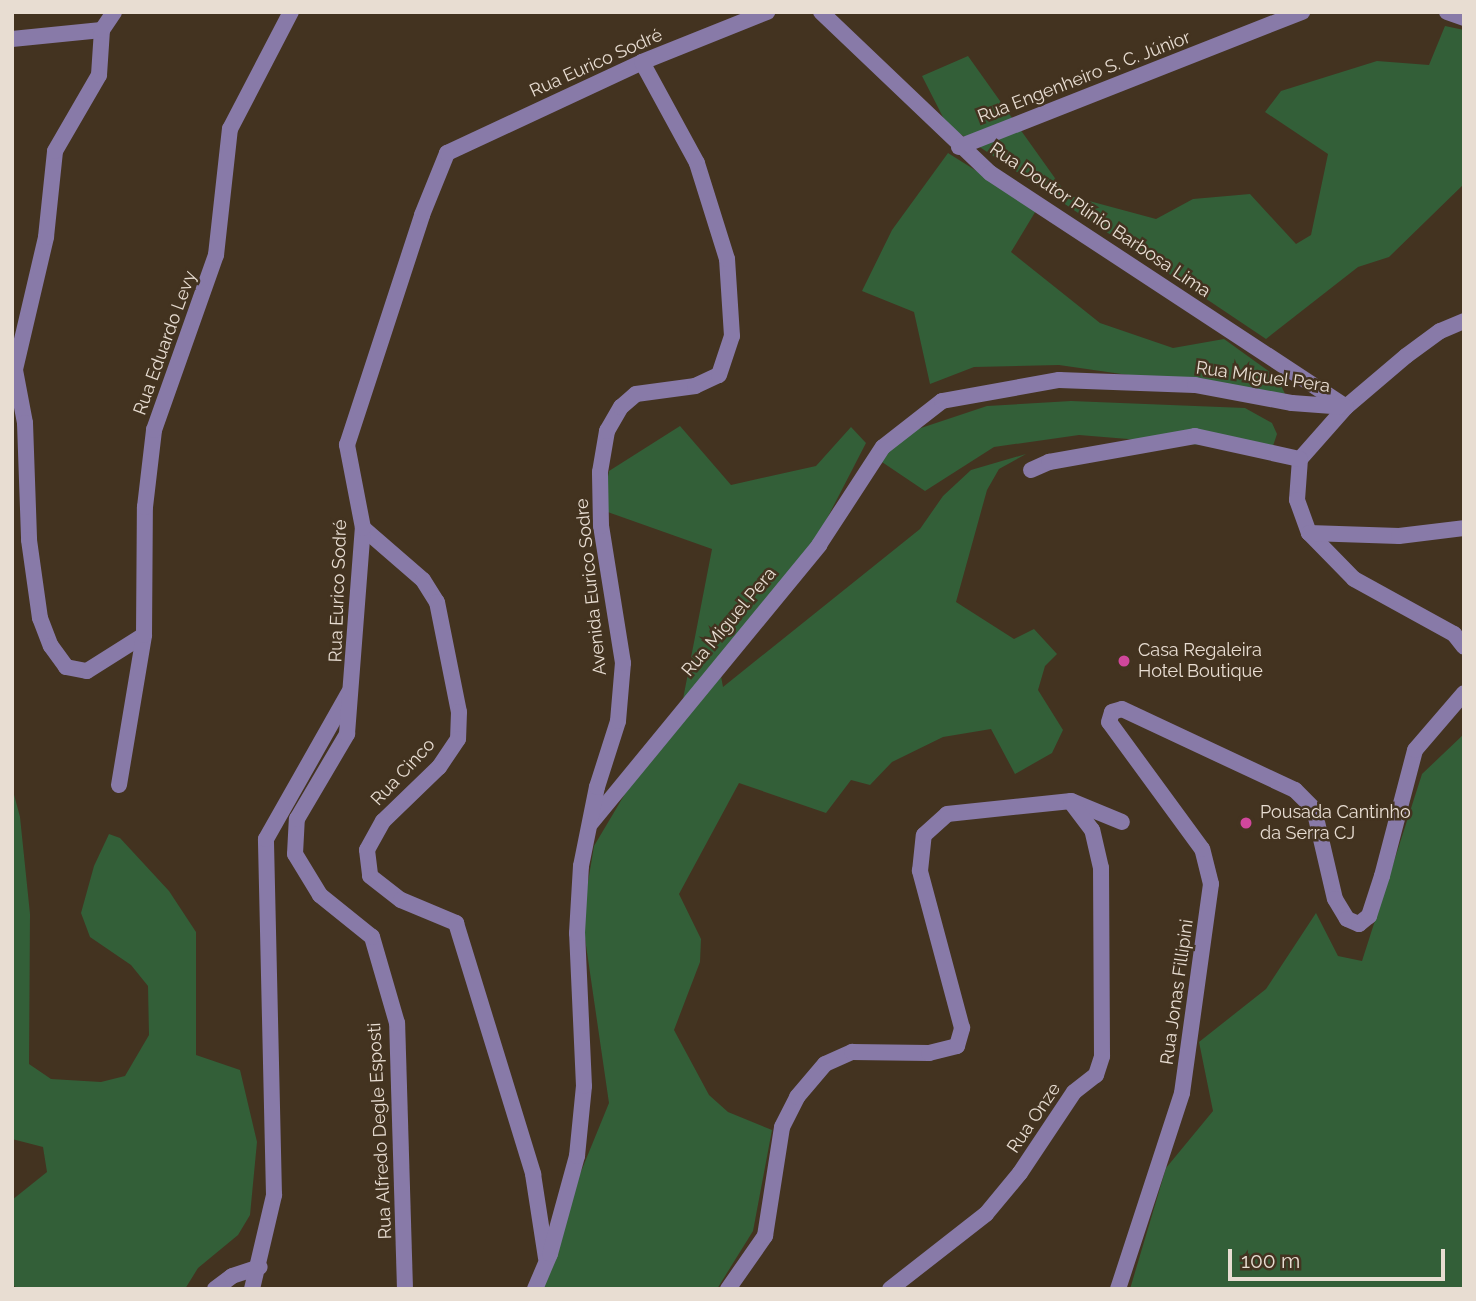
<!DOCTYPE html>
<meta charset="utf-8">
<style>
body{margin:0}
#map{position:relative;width:1476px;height:1301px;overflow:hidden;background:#433320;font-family:Raleway,sans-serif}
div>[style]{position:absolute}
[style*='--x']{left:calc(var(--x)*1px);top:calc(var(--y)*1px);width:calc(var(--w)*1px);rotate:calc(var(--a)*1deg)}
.green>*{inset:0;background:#335f38}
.minor>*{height:16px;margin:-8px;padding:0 8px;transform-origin:8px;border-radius:8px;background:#887aa8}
.dots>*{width:19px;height:19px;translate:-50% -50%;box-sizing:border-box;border:4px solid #433320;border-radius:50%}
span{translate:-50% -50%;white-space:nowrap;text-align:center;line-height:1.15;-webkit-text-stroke:5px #433320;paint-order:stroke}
.street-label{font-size:18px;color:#e8ddd2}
.poi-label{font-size:18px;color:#e8ddd2}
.left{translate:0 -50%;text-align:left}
.frame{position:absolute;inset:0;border:14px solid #e8ddd2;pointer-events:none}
.scale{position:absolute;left:1228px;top:1249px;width:217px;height:32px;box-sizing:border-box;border:4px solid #e8ddd2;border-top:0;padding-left:9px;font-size:21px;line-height:24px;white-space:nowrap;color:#e8ddd2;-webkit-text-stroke:5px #433320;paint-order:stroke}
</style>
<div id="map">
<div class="green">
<i style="clip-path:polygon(1445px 26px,1464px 30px,1464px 184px,1389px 257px,1358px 267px,1266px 339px,947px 125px,922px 76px,968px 56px,1067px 195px,1156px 219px,1193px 199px,1250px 194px,1296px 244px,1311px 235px,1328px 154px,1265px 112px,1281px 91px,1377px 61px,1429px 65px)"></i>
<i style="clip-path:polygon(948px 153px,1037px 209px,1011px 252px,1100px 323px,1173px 348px,1224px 339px,1277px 377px,1287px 398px,1059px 365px,974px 367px,930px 384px,914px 312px,862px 291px,892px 230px)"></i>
<i style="clip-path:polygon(1071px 401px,1245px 408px,1272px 423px,1277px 434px,1273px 446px,1214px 446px,1079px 435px,994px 447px,925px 491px,879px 460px,912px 431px,987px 406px)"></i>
<i style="clip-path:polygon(680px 426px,731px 485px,816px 466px,851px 427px,866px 443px,819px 534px,718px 660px,723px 687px,920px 529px,943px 496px,971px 470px,1026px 454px,999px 469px,987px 490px,956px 602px,1014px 639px,1034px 629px,1057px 654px,1045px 666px,1038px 690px,1063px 730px,1052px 753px,1015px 774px,991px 729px,943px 737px,892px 762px,870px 785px,851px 780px,826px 813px,739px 783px,679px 894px,701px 939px,700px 962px,674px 1030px,709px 1095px,728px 1112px,772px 1130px,753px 1231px,717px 1289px,533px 1289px,609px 1103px,582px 918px,594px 846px,654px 745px,677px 730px,712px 549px,602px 510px,609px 471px)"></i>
<i style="clip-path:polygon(1464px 734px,1464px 1289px,1130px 1289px,1166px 1168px,1213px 1111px,1199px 1042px,1266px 989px,1316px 913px,1338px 956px,1362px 961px,1422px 774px)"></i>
<i style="clip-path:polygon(12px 787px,20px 817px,30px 914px,29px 1064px,51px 1079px,101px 1082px,125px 1076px,149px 1035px,148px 986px,131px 965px,90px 937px,81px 913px,94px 866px,109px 834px,120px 838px,169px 891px,196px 932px,196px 1055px,240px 1070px,257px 1142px,250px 1215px,238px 1235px,198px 1268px,185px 1289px,17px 1289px,12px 1283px,12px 1200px,47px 1172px,43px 1147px,12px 1139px)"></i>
</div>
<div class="minor">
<i style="--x:821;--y:12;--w:233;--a:43.6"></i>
<i style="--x:990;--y:173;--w:426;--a:33.3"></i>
<i style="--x:1447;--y:12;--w:18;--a:19"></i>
<i style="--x:12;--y:39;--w:90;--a:-5.7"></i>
<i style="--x:959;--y:147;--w:369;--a:-21.5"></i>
<i style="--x:1464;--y:321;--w:26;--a:157"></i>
<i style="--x:1440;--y:331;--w:42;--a:143.7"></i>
<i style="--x:1406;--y:356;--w:79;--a:139.6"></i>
<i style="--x:1346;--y:407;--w:69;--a:131.5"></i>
<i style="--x:1300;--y:459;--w:41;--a:94.2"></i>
<i style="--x:1297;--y:500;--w:35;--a:70"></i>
<i style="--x:1309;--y:533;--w:64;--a:45.6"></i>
<i style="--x:1354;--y:579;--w:114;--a:28.8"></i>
<i style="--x:1454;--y:634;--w:16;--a:52"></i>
<i style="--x:15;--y:370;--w:54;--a:79.3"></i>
<i style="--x:25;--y:423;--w:117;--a:88"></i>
<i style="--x:29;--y:540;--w:79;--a:82"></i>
<i style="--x:40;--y:618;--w:30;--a:69"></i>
<i style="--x:51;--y:646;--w:26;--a:54"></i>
<i style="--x:66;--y:667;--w:21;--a:11"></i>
<i style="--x:87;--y:671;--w:67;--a:-32.3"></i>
<i style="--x:13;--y:378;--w:145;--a:-76.8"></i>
<i style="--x:46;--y:237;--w:86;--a:-84"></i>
<i style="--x:55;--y:151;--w:88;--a:-59.9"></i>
<i style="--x:99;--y:75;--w:45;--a:-86.2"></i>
<i style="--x:102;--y:30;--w:22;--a:-56"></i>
<i style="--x:1031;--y:470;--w:20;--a:-24"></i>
<i style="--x:1049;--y:462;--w:148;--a:-10.1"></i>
<i style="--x:1195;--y:436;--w:107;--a:12.4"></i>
<i style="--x:363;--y:528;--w:79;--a:40.9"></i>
<i style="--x:423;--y:580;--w:26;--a:58"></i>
<i style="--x:437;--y:602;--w:112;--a:78.7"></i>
<i style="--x:459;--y:712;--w:27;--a:92"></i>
<i style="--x:458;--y:739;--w:34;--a:124"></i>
<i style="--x:439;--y:767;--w:78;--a:136"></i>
<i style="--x:383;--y:821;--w:33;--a:119"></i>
<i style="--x:367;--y:850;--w:26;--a:83"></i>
<i style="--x:370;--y:876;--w:39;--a:38"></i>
<i style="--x:401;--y:900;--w:60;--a:22.7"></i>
<i style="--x:456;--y:923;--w:263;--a:72.9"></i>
<i style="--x:533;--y:1174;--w:85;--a:81.2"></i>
<i style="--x:1309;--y:533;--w:90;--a:1.9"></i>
<i style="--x:1399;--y:536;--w:65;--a:-7"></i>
<i style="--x:119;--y:785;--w:152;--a:-80.5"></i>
<i style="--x:144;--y:635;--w:128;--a:-89.6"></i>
<i style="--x:145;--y:507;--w:78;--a:-83.3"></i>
<i style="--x:154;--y:430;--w:186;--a:-70.5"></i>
<i style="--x:216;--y:255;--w:127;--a:-83.7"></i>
<i style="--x:230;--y:129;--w:132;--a:-62.5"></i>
<i style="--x:591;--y:823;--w:360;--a:-50.6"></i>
<i style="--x:819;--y:545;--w:117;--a:-56.9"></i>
<i style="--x:883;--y:447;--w:75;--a:-37.9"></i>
<i style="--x:942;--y:401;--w:119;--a:-10.2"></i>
<i style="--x:1059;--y:380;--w:136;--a:2.1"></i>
<i style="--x:1195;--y:385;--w:99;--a:10.5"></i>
<i style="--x:1292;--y:403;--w:54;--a:4.2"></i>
<i style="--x:215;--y:1289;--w:21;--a:-37"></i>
<i style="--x:232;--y:1276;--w:29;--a:-18"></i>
<i style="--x:252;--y:1289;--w:97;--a:-76.8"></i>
<i style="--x:274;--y:1195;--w:356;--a:-91.3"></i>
<i style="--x:266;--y:839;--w:169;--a:-60.5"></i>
<i style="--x:405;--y:1289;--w:266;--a:-91.7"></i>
<i style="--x:397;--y:1023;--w:90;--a:-106.2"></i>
<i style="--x:372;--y:937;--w:67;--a:-141.1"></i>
<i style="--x:320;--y:895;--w:48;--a:-121.4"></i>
<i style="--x:295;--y:854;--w:35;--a:-87"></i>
<i style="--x:297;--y:819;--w:99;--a:-59.5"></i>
<i style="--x:347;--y:734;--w:207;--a:-85.6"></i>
<i style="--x:363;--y:528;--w:85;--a:-100.9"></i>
<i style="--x:347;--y:445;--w:242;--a:-71.9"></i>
<i style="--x:422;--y:215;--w:67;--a:-68"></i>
<i style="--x:447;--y:153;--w:215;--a:-25"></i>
<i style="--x:642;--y:62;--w:135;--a:-21.8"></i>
<i style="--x:535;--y:1289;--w:38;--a:-67"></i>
<i style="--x:550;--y:1254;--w:102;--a:-74.6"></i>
<i style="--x:577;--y:1156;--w:70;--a:-84.3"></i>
<i style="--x:584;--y:1086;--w:153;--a:-92.6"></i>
<i style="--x:577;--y:933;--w:67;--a:-86.6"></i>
<i style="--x:581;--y:866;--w:81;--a:-78.6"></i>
<i style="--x:597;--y:787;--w:69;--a:-72.3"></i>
<i style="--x:618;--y:721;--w:58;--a:-85.1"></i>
<i style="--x:623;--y:663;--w:139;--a:-99.1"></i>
<i style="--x:601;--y:526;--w:54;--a:-91.1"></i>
<i style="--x:600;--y:472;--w:42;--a:-80.3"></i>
<i style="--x:607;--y:431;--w:28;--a:-60"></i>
<i style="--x:621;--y:407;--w:20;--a:-41"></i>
<i style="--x:636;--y:394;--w:60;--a:-7.7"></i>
<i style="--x:695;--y:386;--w:26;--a:-25"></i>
<i style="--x:719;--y:375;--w:41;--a:-71.6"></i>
<i style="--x:732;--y:336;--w:77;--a:-93.7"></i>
<i style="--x:727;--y:259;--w:101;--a:-107.4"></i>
<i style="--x:697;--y:163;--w:115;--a:-118.6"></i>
<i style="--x:728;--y:1289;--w:65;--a:-55.1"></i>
<i style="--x:765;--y:1236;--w:110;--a:-81.1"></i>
<i style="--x:782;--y:1127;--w:34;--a:-63"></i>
<i style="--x:797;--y:1097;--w:43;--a:-49.7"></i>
<i style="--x:825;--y:1064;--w:30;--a:-24"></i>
<i style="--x:852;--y:1052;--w:77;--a:0.7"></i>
<i style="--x:929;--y:1053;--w:29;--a:-14"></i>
<i style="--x:957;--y:1046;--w:19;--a:-74"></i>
<i style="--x:962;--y:1028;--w:163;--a:-105"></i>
<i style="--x:920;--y:871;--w:36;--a:-84"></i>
<i style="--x:924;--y:835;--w:31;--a:-42"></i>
<i style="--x:947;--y:814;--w:125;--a:-6"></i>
<i style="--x:1071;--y:801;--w:55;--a:22.4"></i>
<i style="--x:890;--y:1289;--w:122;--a:-38"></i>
<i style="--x:986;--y:1214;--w:53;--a:-50.3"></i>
<i style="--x:1020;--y:1173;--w:97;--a:-56.3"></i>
<i style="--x:1074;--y:1092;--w:28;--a:-38"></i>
<i style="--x:1096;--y:1075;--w:20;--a:-72"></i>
<i style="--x:1102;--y:1056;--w:188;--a:-90.3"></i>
<i style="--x:1101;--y:868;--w:39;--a:-103"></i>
<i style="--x:1092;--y:830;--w:34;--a:-127"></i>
<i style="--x:1118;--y:1289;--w:206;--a:-71.9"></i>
<i style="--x:1182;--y:1093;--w:211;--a:-82.1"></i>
<i style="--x:1211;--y:884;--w:36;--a:-104"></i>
<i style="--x:1202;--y:849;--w:157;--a:-126.2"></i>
<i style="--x:1109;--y:722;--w:10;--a:-73"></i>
<i style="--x:1112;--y:712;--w:10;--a:-17"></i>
<i style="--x:1122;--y:709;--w:191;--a:25.1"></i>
<i style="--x:1295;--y:790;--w:27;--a:45"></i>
<i style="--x:1314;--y:809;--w:92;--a:76.9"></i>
<i style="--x:1335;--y:899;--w:23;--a:59"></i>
<i style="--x:1347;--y:919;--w:13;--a:23"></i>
<i style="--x:1359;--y:924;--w:13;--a:-39"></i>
<i style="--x:1369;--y:916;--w:42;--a:-72"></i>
<i style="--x:1382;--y:876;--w:130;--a:-75.3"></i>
<i style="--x:1415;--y:750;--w:75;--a:-49.3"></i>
</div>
<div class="dots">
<i style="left:1124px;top:661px;background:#d1479c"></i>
<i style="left:1246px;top:823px;background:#d1479c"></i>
</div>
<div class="street-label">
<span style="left:596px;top:63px;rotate:-24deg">Rua Eurico Sodré</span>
<span style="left:1084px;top:77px;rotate:-21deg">Rua Engenheiro S. C. Júnior</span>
<span style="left:1100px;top:220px;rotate:34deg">Rua Doutor Plínio Barbosa Lima</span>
<span style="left:165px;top:343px;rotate:-70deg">Rua Eduardo Levy</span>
<span style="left:1263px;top:377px;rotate:8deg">Rua Miguel Pera</span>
<span style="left:591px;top:587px;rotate:-96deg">Avenida Eurico Sodre</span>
<span style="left:338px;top:591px;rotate:-88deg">Rua Eurico Sodré</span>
<span style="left:729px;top:622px;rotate:-50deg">Rua Miguel Pera</span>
<span style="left:403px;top:772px;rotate:-47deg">Rua Cinco</span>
<span style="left:1177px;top:992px;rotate:-82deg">Rua Jonas Fillipini</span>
<span style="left:1034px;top:1118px;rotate:-56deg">Rua Onze</span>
<span style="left:380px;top:1131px;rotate:-93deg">Rua Alfredo Degle Esposti</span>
</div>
<div class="poi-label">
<span class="left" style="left:1138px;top:661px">Casa Regaleira<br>Hotel Boutique</span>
<span class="left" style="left:1260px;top:823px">Pousada Cantinho<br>da Serra CJ</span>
</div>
<div class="frame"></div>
<div class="scale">100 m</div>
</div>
